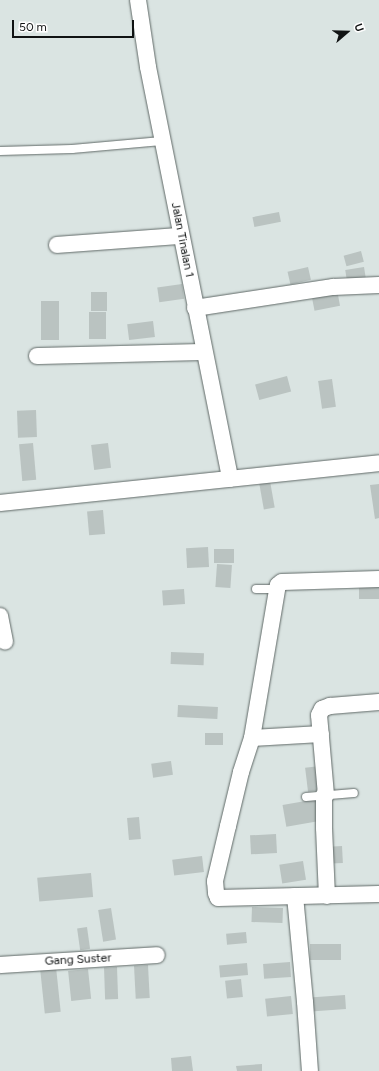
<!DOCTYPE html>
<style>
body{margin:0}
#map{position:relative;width:379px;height:1071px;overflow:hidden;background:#dae4e2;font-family:Figtree,sans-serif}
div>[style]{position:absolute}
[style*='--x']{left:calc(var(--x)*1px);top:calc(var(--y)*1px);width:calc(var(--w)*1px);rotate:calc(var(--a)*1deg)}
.building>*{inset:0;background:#bac3c1;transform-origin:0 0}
.roads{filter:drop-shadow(0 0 1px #606967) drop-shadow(0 0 1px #606967)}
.lane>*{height:8px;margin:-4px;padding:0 4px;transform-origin:4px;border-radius:4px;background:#fff}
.street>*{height:16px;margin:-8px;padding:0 8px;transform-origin:8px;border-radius:8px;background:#fff}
span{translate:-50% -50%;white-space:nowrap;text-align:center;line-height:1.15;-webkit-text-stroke:4px #fff;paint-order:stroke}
.street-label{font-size:12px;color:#101313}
.north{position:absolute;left:327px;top:12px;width:40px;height:40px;-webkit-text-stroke:3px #fff;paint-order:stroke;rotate:70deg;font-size:11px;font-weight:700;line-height:16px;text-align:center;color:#101313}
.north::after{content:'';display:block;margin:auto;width:14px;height:18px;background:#101313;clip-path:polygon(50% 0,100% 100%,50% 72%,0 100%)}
.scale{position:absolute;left:12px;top:20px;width:122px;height:18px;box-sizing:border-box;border:2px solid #101313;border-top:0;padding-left:5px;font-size:12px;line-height:14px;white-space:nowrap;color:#101313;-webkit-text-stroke:3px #fff;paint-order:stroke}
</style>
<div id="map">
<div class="building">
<i style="left:279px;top:212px;width:10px;height:27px;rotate:79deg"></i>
<i style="left:361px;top:251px;width:11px;height:18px;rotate:75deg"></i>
<i style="left:308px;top:267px;width:13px;height:21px;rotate:77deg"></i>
<i style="left:364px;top:267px;width:12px;height:19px;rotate:81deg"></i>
<i style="left:182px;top:284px;width:15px;height:25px;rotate:82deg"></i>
<i style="left:337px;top:290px;width:16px;height:26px;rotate:79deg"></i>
<i style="left:91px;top:292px;width:16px;height:19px"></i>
<i style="left:41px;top:301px;width:18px;height:39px"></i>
<i style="left:89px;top:312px;width:17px;height:27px"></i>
<i style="left:153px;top:321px;width:16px;height:26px;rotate:83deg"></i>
<i style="left:287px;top:376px;width:16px;height:33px;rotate:75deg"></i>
<i style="left:332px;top:379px;width:28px;height:14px;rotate:82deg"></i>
<i style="left:36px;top:410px;width:27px;height:19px;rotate:88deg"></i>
<i style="left:33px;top:443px;width:37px;height:14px;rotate:85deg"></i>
<i style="left:108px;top:443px;width:25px;height:17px;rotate:83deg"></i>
<i style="left:270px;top:481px;width:27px;height:11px;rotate:80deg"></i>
<i style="clip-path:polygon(379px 484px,379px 518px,375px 519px,370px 485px)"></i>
<i style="left:103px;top:510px;width:24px;height:16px;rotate:85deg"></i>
<i style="left:208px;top:547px;width:20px;height:22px;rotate:87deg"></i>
<i style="left:214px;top:549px;width:20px;height:14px"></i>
<i style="left:217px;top:564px;width:15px;height:23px;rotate:4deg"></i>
<i style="left:379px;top:586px;width:13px;height:20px;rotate:90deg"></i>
<i style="left:184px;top:589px;width:15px;height:22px;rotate:86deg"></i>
<i style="left:171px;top:652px;width:33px;height:12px;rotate:2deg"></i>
<i style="left:178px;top:705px;width:40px;height:12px;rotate:3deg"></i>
<i style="left:223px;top:733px;width:12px;height:18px;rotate:90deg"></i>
<i style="left:171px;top:761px;width:14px;height:20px;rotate:82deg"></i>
<i style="left:320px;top:766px;width:24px;height:15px;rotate:83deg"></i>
<i style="left:317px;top:799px;width:22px;height:35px;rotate:80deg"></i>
<i style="left:139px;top:817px;width:22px;height:12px;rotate:85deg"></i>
<i style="left:276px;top:834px;width:19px;height:26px;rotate:87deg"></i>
<i style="left:342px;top:846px;width:17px;height:17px;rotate:87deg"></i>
<i style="left:202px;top:856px;width:16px;height:30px;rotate:83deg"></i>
<i style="left:303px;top:861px;width:19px;height:24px;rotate:81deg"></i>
<i style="left:91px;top:873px;width:24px;height:54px;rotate:85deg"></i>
<i style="left:252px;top:907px;width:31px;height:15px;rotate:2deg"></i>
<i style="left:111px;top:908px;width:32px;height:13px;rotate:81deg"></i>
<i style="left:87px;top:927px;width:22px;height:10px;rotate:82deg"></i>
<i style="left:246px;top:932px;width:11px;height:20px;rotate:85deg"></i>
<i style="left:310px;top:944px;width:31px;height:16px"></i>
<i style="left:290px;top:962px;width:15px;height:27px;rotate:86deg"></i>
<i style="left:247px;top:963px;width:12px;height:28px;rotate:85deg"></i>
<i style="left:148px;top:965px;width:33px;height:14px;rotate:87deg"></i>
<i style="left:56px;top:967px;width:45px;height:16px;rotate:84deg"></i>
<i style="left:117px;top:967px;width:32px;height:13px;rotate:88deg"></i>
<i style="left:88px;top:969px;width:30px;height:20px;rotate:84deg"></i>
<i style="left:241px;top:979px;width:18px;height:16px;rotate:84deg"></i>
<i style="left:345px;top:995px;width:14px;height:35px;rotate:86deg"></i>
<i style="left:291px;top:996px;width:18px;height:26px;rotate:84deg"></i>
<i style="clip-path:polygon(191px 1056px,193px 1071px,172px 1071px,171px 1058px)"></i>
<i style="clip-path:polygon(262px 1064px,262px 1071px,237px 1071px,236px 1066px)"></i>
</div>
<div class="roads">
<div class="lane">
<i style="--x:0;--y:151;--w:72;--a:-1.6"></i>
<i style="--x:72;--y:149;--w:90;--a:-5.1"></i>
<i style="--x:256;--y:589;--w:21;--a:0"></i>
<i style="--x:306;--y:797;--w:48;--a:-4.8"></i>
</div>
<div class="street">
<i style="--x:138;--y:0;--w:68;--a:81.5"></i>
<i style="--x:148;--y:67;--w:420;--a:78.7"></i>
<i style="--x:57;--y:245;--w:124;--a:-4.2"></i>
<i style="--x:195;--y:308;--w:140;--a:-8.7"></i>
<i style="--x:333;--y:287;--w:46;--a:-2.5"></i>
<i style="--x:37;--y:356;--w:167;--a:-1.4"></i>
<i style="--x:0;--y:503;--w:381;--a:-6"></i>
<i style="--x:0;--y:616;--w:26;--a:79"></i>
<i style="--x:321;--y:734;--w:69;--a:176.7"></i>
<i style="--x:252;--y:738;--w:36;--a:108"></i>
<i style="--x:241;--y:772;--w:56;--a:103.5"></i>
<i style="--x:228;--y:826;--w:57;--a:103.3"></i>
<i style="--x:215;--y:881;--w:12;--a:85"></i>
<i style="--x:216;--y:893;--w:5;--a:68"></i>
<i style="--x:218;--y:898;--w:161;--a:-1.4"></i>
<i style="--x:252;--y:738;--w:155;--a:-80.4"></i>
<i style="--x:278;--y:585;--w:5;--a:-37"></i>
<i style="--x:282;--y:582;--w:97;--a:-1.8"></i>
<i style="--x:324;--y:795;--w:33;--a:90"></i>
<i style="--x:324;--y:828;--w:68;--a:87.5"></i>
<i style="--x:326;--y:795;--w:80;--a:-95"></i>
<i style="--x:319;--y:715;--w:7;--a:-63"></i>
<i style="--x:322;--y:709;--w:9;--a:-21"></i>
<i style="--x:330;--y:706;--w:49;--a:-4.7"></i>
<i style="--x:295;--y:896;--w:106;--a:84.6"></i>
<i style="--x:305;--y:1002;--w:69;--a:85.9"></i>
<i style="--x:0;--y:965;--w:157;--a:-3.6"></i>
</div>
</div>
<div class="street-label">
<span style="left:182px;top:240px;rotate:79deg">Jalan Tinalan 1</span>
<span style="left:78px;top:960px;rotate:-3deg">Gang Suster</span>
</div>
<div class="north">U</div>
<div class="scale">50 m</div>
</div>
